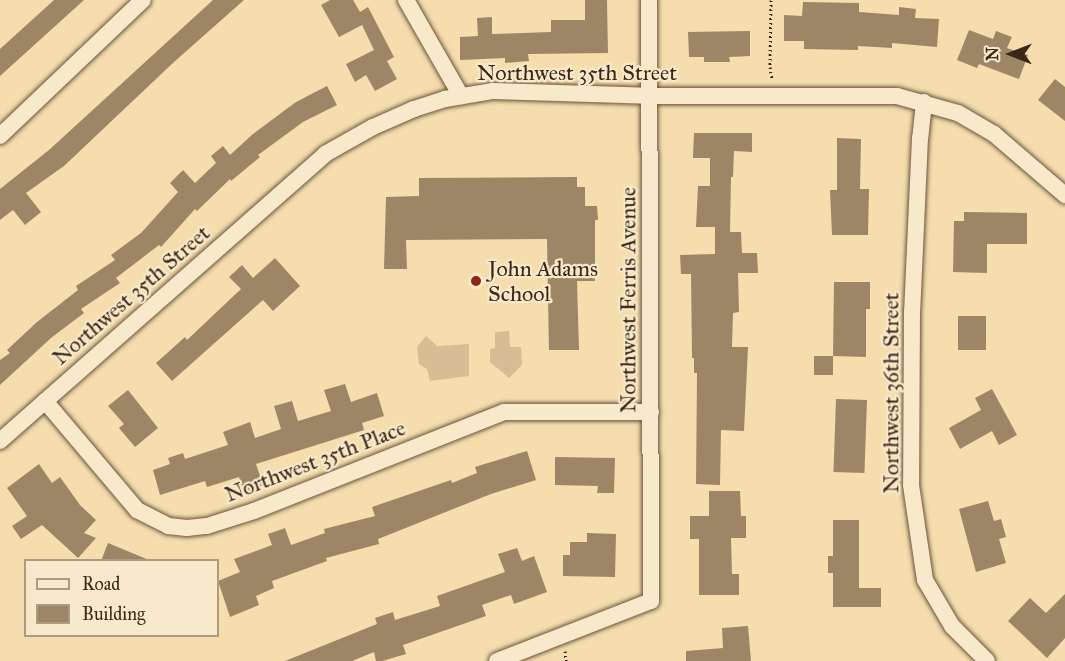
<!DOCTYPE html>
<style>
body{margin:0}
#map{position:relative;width:1065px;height:661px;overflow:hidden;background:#f5ddae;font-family:"IM FELL Great Primer",serif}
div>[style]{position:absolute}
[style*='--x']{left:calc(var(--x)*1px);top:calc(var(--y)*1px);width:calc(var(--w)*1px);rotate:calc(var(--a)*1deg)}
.green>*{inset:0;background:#d5be94}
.building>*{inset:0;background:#9c8666;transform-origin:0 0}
.path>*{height:3px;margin-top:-1.5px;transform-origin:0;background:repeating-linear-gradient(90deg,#3b2717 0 1.5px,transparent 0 4.5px)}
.roads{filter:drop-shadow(0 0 2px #6a543d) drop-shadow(0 0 2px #6a543d)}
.street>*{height:16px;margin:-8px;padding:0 8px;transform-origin:8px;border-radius:8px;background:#f8e9ca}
.dots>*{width:16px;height:16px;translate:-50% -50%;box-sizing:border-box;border:3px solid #f8e9ca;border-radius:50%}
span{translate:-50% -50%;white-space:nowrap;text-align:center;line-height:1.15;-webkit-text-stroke:4.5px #f8e9ca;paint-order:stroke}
.street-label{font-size:22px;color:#3b2717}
.poi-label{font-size:22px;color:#3b2717}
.left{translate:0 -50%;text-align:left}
.legend{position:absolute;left:24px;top:559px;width:195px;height:78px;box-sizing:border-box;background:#f8e9ca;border:2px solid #ac9b82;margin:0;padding:8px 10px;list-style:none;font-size:18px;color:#3b2717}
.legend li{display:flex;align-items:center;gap:12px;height:30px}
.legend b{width:30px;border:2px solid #ac9b82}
.north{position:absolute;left:981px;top:24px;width:60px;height:60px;-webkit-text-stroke:4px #f8e9ca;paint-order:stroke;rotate:270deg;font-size:16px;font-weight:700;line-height:24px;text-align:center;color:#3b2717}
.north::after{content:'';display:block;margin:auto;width:21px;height:27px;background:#3b2717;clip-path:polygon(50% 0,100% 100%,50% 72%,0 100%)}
</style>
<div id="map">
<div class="green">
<i style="clip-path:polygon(509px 331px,510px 347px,521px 347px,522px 365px,509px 378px,490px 362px,490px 349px,495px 348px,495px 332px)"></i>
<i style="clip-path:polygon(426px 336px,437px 346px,469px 344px,469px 376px,430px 381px,427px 369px,419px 364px,417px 347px)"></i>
</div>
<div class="building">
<i style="clip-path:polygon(54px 0,84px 0,0 76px,0 49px)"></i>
<i style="clip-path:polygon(213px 0,244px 0,174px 62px,64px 166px,26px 193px,41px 212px,25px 225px,13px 210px,0 220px,0 189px,49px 150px)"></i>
<i style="clip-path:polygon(330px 0,353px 0,360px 12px,368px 7px,394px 57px,387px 61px,397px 79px,375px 91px,366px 75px,355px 82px,346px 64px,374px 50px,362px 25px,339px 37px,321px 5px)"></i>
<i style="clip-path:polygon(585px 0,607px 0,608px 53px,528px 54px,529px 61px,505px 63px,505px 58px,460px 60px,460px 37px,478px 36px,477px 18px,492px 17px,492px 34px,551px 32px,551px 20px,585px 20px)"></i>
<i style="clip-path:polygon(803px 2px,859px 3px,859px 12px,899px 15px,899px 7px,916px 9px,915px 18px,939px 19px,937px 47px,892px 43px,892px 48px,858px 46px,858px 50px,804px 49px,804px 41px,784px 41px,784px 15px,802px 16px)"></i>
<i style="clip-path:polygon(969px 30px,993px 39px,996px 31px,1012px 37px,1007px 48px,1028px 55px,1019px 79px,979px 64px,977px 68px,957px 60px)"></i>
<i style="clip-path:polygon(750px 31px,750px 56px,729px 57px,730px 62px,704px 62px,704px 57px,689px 57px,688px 32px)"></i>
<i style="clip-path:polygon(1055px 79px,1065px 87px,1065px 121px,1038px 100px)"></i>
<i style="clip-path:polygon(327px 86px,337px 105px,303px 122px,258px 155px,260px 157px,231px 181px,230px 179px,197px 211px,195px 209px,161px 247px,159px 245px,116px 278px,120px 283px,81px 309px,84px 313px,51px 338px,0 385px,0 360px,10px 353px,7px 350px,37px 322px,78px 290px,76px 286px,115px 260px,111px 255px,141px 233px,178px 192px,170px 183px,183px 170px,195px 183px,216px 163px,211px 156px,223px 146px,230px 155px,253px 134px,296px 102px)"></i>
<i style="clip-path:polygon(694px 133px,752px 133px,752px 152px,734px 151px,733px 177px,731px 177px,730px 232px,741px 232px,742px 253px,757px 253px,758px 273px,738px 273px,739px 312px,733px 313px,732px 347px,748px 347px,744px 431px,721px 430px,720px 485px,696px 484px,697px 373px,694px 373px,694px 358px,692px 358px,691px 274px,681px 274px,680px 255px,715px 254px,715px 227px,696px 227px,698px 186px,710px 186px,710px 158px,693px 158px)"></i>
<i style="clip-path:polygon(837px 138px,861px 139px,860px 189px,869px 189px,868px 235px,832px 235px,830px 190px,837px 190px)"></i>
<i style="clip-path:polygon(577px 177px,577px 187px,585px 187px,585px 206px,597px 206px,598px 220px,595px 220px,595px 281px,577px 281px,579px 350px,549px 350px,547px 239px,406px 240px,407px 269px,384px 269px,386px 197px,419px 196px,419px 178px)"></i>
<i style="clip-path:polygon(964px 212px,1027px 213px,1027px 244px,987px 244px,987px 273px,953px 272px,954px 221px,964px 221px)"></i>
<i style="clip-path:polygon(275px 258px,300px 286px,273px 311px,263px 300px,172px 381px,156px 363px,185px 337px,187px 340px,241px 289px,229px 277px,242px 265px,253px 278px)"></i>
<i style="clip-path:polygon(834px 282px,870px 282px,870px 309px,866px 309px,866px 357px,833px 356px)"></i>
<i style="left:958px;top:316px;width:28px;height:34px"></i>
<i style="left:814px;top:356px;width:19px;height:19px"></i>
<i style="clip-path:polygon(345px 384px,351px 402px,377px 393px,384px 416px,362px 423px,364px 430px,256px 464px,263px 485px,244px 492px,239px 477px,207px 487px,205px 481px,160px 495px,153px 470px,170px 464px,168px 458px,183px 453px,185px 459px,228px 445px,223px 432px,250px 422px,255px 438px,281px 429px,274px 406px,292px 401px,298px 421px,331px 411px,324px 390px)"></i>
<i style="clip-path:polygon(992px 389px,1017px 435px,999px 445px,992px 431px,960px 449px,949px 428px,981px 410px,975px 398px)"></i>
<i style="clip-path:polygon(128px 390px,158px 428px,135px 447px,119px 428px,124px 424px,108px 406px)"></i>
<i style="left:836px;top:399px;width:31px;height:73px;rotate:2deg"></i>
<i style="clip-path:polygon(527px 451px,536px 480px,491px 494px,378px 539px,379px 544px,326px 558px,327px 561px,272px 581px,274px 588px,256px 596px,259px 605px,230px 617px,218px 581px,240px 572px,234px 559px,272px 545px,268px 534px,285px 528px,291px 545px,325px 533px,324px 529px,375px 516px,372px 507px,451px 480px,452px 483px,477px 473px,475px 467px)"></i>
<i style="clip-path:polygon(555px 457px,615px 458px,614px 493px,597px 493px,598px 486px,555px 485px)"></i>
<i style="clip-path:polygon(39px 464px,52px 483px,60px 477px,80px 505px,96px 520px,84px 533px,96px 538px,78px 558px,42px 525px,21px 539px,12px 526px,27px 516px,7px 488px)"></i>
<i style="clip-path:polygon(709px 491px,740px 491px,741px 516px,746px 516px,746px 538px,731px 538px,732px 574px,739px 574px,739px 595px,699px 595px,699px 539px,690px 539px,690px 516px,709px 516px)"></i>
<i style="clip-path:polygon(988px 501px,994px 521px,1001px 519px,1006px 537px,999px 539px,1006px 563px,976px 572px,959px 509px)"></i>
<i style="clip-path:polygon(833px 520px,859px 520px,859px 588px,881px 588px,881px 607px,833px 607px,833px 573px,828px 573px,828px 556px,833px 556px)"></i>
<i style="clip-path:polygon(587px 533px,616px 534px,615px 577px,563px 576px,563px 555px,570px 555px,570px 542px,587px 542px)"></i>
<i style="clip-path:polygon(108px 543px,149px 560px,149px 561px,101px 561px)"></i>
<i style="clip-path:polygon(517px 548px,522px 561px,534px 556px,547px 592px,514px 604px,511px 595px,482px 605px,486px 616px,403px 645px,406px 654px,382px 661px,376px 661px,374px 652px,352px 661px,285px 661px,377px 624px,375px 618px,393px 612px,395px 620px,440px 606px,437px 596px,505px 572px,498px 554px)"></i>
<i style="clip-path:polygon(1065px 594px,1065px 638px,1047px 658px,1008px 621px,1030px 598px,1046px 613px)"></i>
<i style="clip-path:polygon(748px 626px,751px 661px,686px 661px,686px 651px,723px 648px,722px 628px)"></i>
</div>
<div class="path">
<i style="--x:771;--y:0;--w:67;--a:90.9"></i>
<i style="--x:770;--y:67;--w:12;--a:81"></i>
<i style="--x:565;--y:651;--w:10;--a:84"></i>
</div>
<div class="roads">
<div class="street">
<i style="--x:406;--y:0;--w:111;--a:60.2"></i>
<i style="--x:924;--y:102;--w:36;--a:96"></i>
<i style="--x:920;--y:138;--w:173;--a:92.6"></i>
<i style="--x:912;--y:311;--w:174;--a:90.3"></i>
<i style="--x:911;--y:485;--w:96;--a:81.6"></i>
<i style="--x:925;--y:580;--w:53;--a:59.6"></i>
<i style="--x:952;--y:626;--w:49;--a:45"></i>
<i style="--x:0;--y:136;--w:197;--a:-43.6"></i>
<i style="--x:45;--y:401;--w:143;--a:49.8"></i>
<i style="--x:137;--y:510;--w:35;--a:27"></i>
<i style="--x:168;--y:526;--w:19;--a:6"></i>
<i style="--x:187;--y:528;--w:20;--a:-6"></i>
<i style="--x:207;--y:526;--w:49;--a:-17.7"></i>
<i style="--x:254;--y:511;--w:269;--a:-21.6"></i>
<i style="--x:504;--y:412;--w:147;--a:0"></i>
<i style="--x:0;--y:441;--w:434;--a:-41.4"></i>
<i style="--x:325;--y:154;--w:55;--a:-29.4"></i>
<i style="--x:373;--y:127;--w:45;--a:-23.7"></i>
<i style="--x:414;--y:109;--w:33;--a:-18"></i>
<i style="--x:445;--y:99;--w:49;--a:-9.5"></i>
<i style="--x:493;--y:91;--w:155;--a:1.8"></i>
<i style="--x:648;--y:96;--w:249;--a:0"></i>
<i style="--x:897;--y:96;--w:63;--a:15.6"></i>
<i style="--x:958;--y:113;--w:42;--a:30.3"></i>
<i style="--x:994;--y:134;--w:94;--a:40.7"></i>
<i style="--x:497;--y:661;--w:165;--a:-21.3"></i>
<i style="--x:651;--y:601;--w:601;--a:-90.19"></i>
</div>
</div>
<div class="dots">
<i style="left:476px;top:281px;background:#8f2418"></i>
</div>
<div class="street-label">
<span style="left:577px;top:73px">Northwest 35th Street</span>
<span style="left:131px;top:295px;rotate:-41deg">Northwest 35th Street</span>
<span style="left:628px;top:300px;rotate:-90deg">Northwest Ferris Avenue</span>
<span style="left:891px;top:393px;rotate:-90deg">Northwest 36th Street</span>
<span style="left:315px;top:461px;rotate:-21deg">Northwest 35th Place</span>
</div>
<div class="poi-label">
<span class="left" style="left:488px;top:281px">John Adams<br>School</span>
</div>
<ul class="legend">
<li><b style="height:8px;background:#f8e9ca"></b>Road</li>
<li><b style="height:16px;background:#9c8666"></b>Building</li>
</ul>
<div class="north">N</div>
</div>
